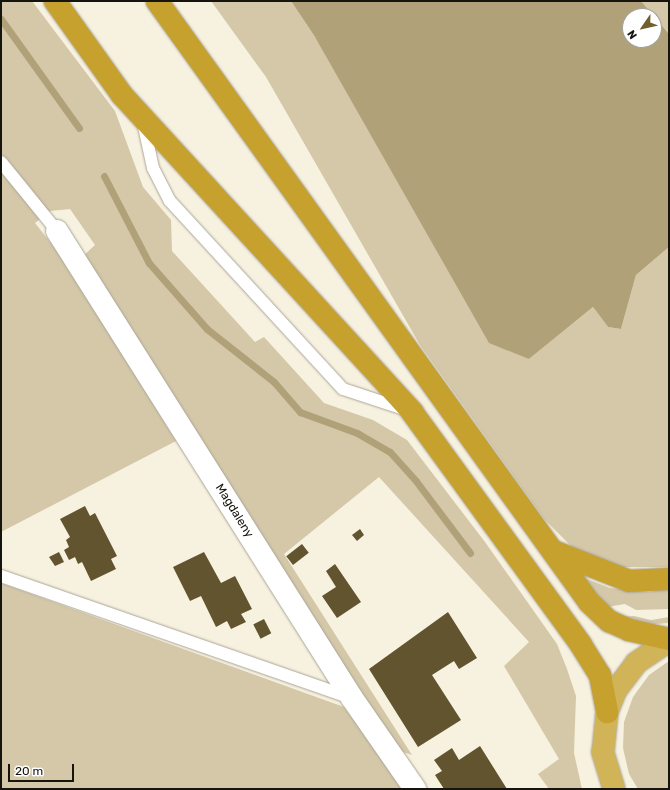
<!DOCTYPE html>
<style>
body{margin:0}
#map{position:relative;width:670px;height:790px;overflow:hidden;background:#f7f1e0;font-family:Rubik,sans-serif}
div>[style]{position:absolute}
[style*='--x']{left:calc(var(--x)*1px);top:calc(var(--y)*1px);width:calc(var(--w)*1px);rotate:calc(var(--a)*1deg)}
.green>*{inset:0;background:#d4c8a9}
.water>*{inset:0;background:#b0a178}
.stream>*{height:7px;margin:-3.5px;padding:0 3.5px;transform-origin:3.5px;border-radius:3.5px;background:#b0a178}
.building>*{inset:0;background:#62542e;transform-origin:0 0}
.roads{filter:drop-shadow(0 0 1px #aba596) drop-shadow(0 0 1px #aba596)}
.service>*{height:12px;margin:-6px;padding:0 6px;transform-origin:6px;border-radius:6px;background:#fff}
.minor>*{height:22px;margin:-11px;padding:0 11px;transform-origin:11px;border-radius:11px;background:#fff}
.trunk>*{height:22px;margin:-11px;padding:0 11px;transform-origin:11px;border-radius:11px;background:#d2b458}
.motorway>*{height:22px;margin:-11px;padding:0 11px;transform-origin:11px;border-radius:11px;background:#c7a12e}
span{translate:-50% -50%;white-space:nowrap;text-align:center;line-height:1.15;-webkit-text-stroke:4px #fff;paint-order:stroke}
.street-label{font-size:12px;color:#16140e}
.frame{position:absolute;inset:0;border:2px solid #16140e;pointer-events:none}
.north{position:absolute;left:622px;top:8px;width:40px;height:40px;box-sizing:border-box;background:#fff;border:1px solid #a2a19f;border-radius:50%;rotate:236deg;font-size:11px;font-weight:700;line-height:16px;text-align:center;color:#16140e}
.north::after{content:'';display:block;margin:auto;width:14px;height:18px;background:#715f2e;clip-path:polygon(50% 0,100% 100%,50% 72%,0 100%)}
.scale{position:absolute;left:8px;top:764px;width:66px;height:18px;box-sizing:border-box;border:2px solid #16140e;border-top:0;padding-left:5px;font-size:12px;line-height:14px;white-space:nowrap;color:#16140e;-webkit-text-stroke:3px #fff;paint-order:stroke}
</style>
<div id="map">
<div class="green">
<div style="clip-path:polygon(1px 1px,32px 1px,115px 111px,143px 187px,171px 220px,172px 251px,255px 342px,264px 337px,324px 403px,373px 420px,407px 440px,485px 542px,557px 644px,567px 669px,576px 696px,574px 753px,582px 789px,549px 789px,538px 774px,559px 759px,504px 666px,529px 642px,379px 477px,284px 554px,412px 755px,400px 751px,259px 539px,83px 256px,95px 245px,70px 209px,50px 211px,35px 223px,61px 256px,176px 441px,1px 532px)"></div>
<div style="clip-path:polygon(211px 1px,291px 1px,529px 359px,593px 307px,608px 327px,621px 329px,636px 275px,669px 247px,669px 567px,615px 567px,577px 552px,545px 520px,420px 345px,266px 77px)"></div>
<div style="clip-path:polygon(641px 1px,669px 1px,669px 34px,654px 16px)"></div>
<div style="clip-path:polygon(579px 576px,610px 588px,649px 592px,669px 588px,669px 609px,636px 610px,625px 604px,607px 607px)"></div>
<div style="clip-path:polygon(1px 583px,344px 707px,404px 789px,1px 789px)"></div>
<div style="clip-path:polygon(634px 616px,651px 620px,669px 617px,669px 623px,639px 625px,621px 617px)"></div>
<div style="clip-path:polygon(669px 661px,669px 789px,638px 789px,629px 774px,623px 748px,624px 722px,633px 697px,649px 675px)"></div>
</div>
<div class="water">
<div style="clip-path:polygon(291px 1px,641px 1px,654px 16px,630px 16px,630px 40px,654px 40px,654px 16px,669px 34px,669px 247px,636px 275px,621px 329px,608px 327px,593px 307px,529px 359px,489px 343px,315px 37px)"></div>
</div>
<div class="stream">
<div style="--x:1;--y:19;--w:134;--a:54.4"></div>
<div style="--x:104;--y:176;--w:98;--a:62.7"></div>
<div style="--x:149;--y:263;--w:88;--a:48.7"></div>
<div style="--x:207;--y:329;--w:85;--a:38.3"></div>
<div style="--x:274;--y:382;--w:40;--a:49"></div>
<div style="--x:300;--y:412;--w:61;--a:20.2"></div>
<div style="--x:357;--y:433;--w:38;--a:30"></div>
<div style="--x:390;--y:452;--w:39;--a:48"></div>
<div style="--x:416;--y:481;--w:90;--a:53.1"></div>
</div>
<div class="building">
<div style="clip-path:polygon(85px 506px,90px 516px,95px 513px,117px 556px,111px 559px,116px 569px,91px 581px,82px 562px,78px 564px,75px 557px,69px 560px,64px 550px,69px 547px,66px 540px,70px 537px,60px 519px)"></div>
<div style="clip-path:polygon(360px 529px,364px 535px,357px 541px,352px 535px)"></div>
<div style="left:302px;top:544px;width:11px;height:20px;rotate:52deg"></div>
<div style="clip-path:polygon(59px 552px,64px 562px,55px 566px,49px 557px)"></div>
<div style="clip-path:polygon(204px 552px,221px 583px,235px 576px,252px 609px,241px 614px,246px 622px,231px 629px,227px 621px,216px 627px,201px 596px,190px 601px,173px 567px)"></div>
<div style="clip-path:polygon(335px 564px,361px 602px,337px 618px,322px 596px,336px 587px,326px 571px)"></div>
<div style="clip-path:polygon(448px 612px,477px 658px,459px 669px,454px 661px,432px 675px,461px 720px,418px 747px,369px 669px)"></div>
<div style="left:264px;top:619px;width:16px;height:12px;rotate:63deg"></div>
<div style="clip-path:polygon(480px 746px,507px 789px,444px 789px,435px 775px,442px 771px,434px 760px,452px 748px,459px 760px)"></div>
</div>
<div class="roads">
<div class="service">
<div style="--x:143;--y:122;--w:47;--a:77.7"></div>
<div style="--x:153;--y:168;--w:37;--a:63"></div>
<div style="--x:170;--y:201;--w:255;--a:47.4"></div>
<div style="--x:343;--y:389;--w:64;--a:18.2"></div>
<div style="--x:1;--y:162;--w:89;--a:50.9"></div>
<div style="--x:1;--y:576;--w:371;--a:19.2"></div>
</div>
<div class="minor">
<div style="--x:57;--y:231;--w:552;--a:57.72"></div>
<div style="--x:352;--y:698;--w:111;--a:55.3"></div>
</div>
<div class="trunk">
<div style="--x:614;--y:789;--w:39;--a:-107"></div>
<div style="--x:603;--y:752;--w:40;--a:-84.3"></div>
<div style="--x:607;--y:712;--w:24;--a:-68"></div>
<div style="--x:616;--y:690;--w:34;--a:-53"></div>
<div style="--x:636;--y:663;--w:40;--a:-34"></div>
</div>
<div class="motorway">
<div style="--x:55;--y:1;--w:115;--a:54.5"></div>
<div style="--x:122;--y:95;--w:430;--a:47.5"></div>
<div style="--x:412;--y:412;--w:288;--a:54"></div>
<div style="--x:581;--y:645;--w:36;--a:58"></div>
<div style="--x:600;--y:675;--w:38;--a:79"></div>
<div style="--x:157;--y:1;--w:740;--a:54.29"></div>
<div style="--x:589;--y:602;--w:28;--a:44"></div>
<div style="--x:609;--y:621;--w:22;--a:24"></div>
<div style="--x:629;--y:630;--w:41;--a:12.7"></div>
<div style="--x:553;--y:551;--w:82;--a:21.5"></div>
<div style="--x:629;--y:581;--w:40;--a:-2.9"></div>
</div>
</div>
<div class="street-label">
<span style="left:234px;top:511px;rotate:58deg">Magdaleny</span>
</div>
<div class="frame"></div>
<div class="north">N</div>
<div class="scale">20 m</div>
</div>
